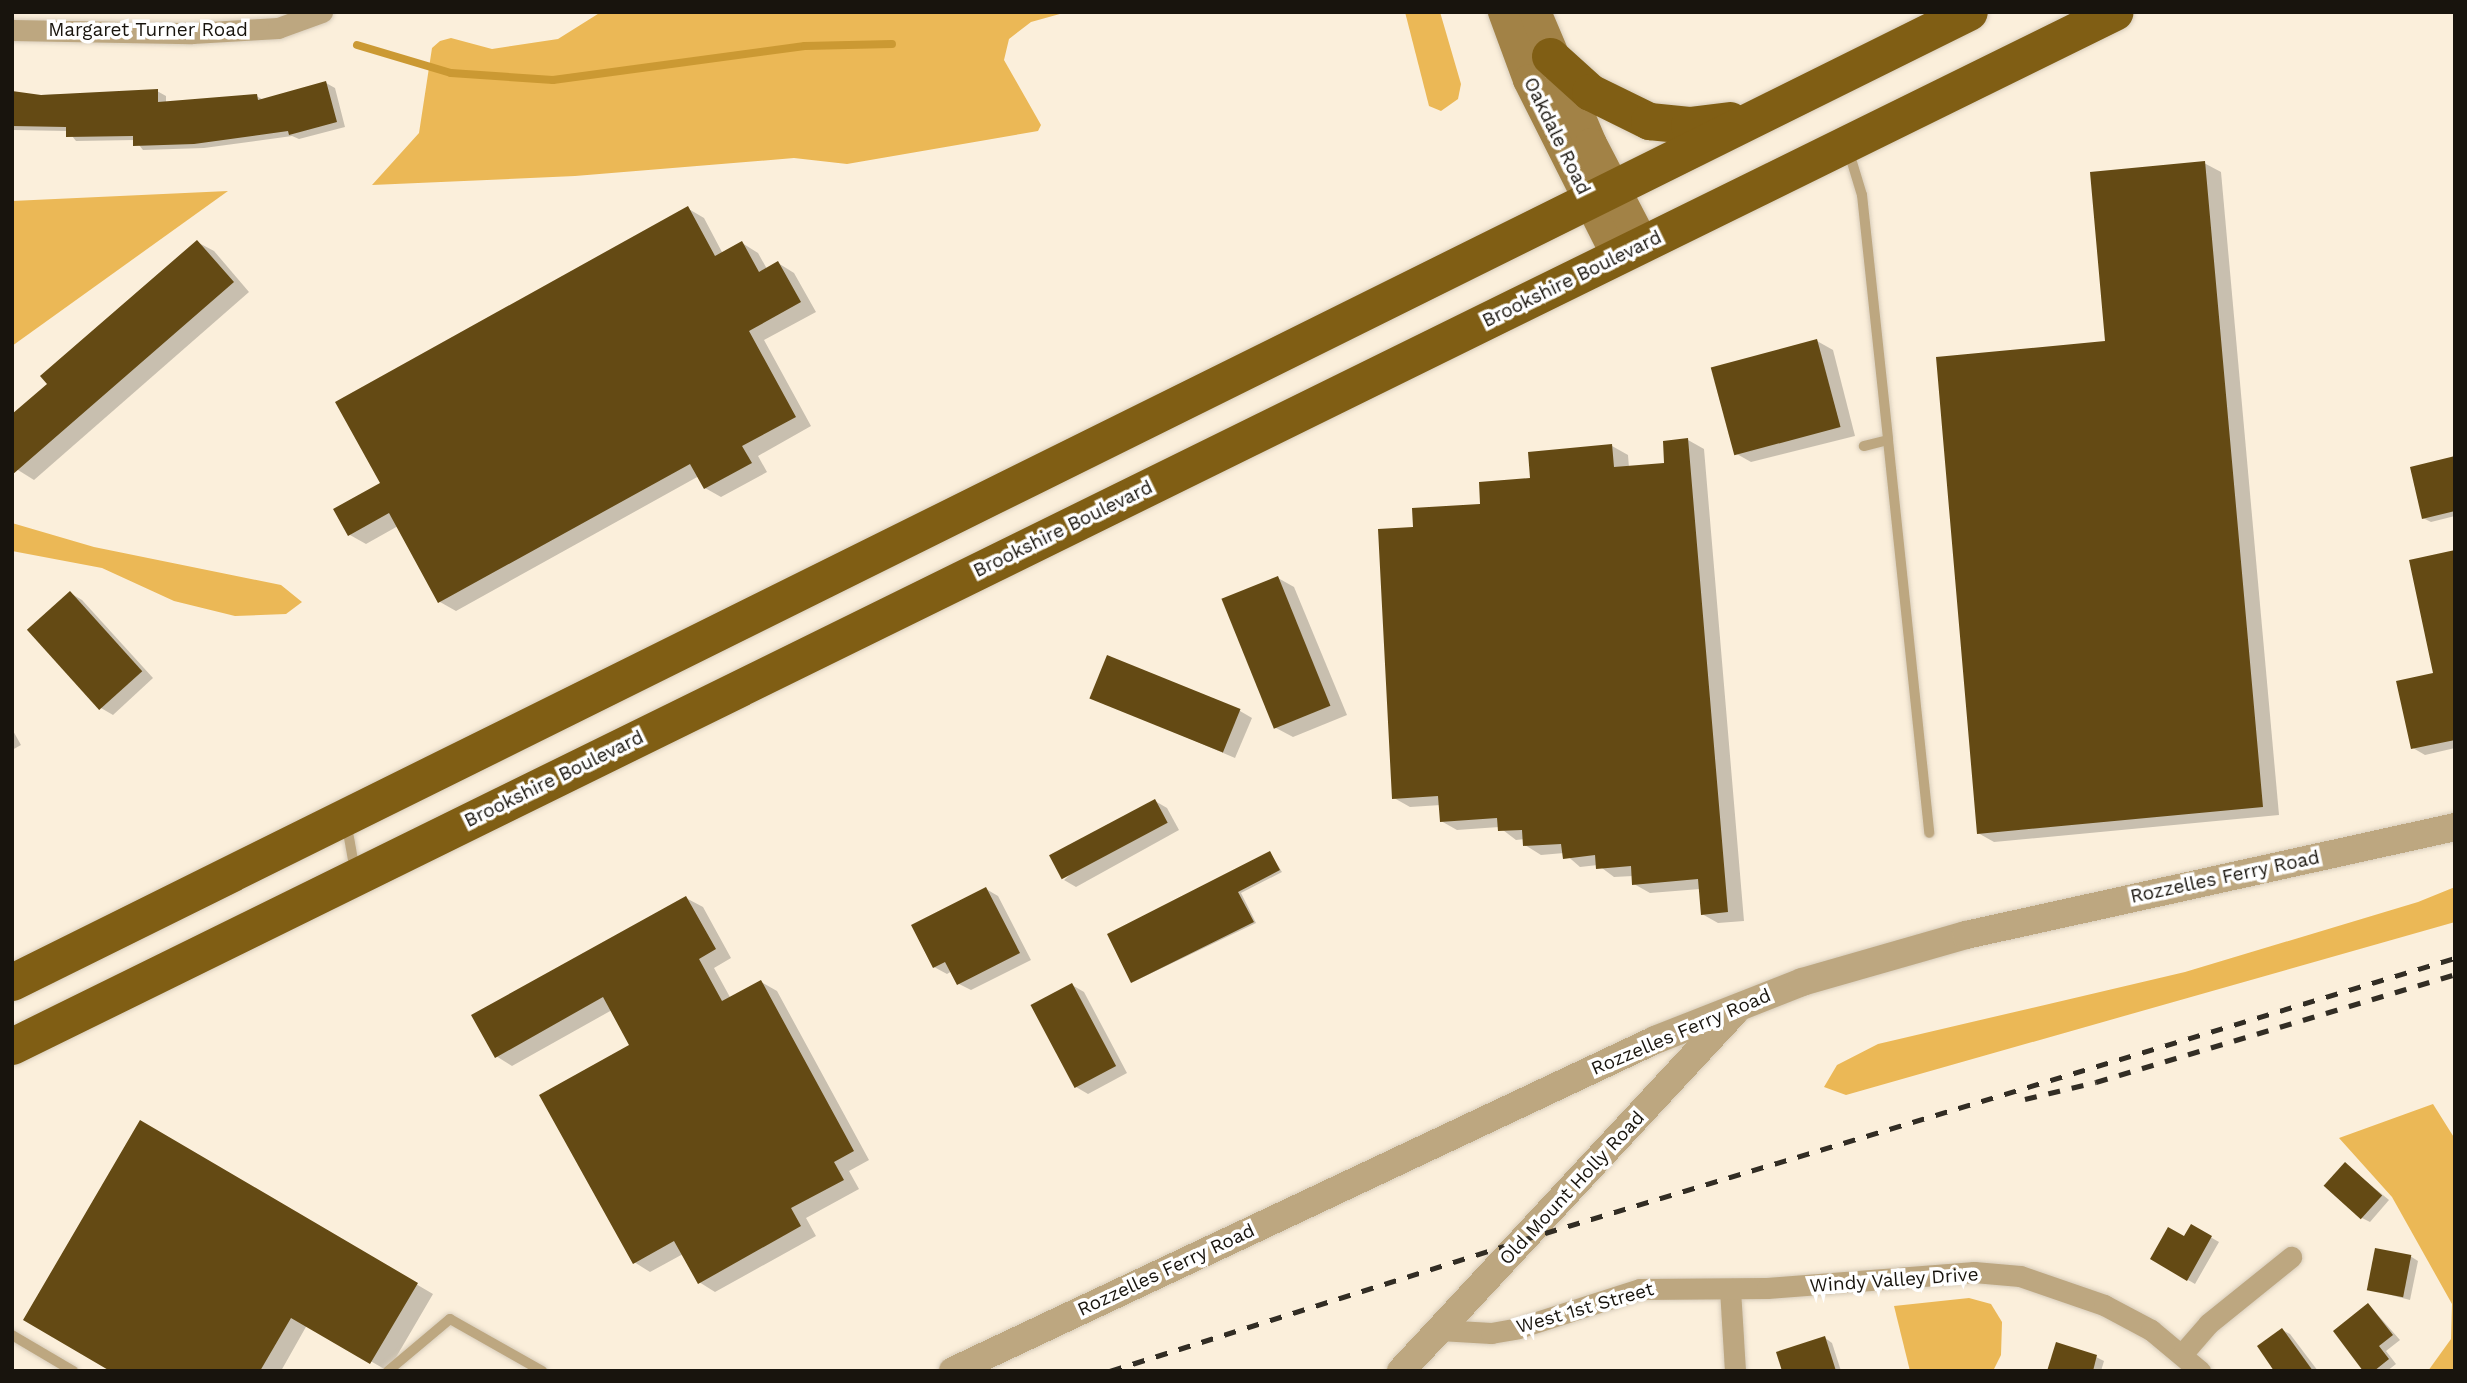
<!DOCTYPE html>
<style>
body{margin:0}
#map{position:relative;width:2467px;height:1383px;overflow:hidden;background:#fbefdb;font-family:"Work Sans",sans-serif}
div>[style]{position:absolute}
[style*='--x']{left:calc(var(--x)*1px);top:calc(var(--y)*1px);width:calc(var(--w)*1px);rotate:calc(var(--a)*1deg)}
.forest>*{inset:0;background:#ebb856}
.shadow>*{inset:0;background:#0003}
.stream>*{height:8px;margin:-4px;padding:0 4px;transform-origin:4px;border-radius:4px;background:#cb9933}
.building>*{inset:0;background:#644a14;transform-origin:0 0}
.roads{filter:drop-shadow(0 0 2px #d7ccba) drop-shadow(0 0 2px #d7ccba)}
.service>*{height:10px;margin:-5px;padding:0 5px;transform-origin:5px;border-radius:5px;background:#bda780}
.minor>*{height:21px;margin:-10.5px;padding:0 10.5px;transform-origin:10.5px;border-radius:10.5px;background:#bda780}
.tertiary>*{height:28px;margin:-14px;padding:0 14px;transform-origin:14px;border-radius:14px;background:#bda780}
.secondary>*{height:32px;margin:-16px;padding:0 16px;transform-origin:16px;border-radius:16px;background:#a28246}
.trunk>*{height:37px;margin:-18.5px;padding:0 18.5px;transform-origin:18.5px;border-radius:18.5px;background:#805e14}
.rail>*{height:5px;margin-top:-2.5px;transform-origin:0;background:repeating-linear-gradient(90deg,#322d24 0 12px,transparent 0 24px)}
span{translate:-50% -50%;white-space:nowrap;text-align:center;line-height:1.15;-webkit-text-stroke:7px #fff;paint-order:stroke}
.street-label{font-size:19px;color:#18140d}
.frame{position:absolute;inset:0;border:14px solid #18140d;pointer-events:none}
</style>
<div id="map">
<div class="forest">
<div style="clip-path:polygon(601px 12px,1067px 12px,1031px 22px,1009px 39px,1004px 60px,1041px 125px,1038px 131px,847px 164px,794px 158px,575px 176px,372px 185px,419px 133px,432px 48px,440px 41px,451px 38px,492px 49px,558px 39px)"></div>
<div style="clip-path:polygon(1405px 12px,1440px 12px,1461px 84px,1458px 99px,1441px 111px,1429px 106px)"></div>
<div style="clip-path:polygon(228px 191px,12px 346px,12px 201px)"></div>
<div style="clip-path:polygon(12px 523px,94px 547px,281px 585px,302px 602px,286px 614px,235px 616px,174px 601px,102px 568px,12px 551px)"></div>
<div style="clip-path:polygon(2455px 887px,2455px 922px,1846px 1095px,1824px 1087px,1837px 1065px,1878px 1044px,2185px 972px,2418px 902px)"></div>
<div style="clip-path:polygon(2433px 1104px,2455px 1139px,2455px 1371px,2428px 1371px,2451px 1339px,2452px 1304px,2392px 1197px,2339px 1138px)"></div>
<div style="clip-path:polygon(1969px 1298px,1991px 1304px,2002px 1322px,2001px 1355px,1993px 1371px,1910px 1371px,1894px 1306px)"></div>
</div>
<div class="shadow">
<div style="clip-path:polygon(326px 83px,335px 88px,345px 127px,299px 139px,292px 136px,204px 148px,143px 150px,135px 140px,76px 141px,68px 131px,12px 130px,12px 96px,157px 91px,166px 96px,166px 103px,256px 96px,264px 100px)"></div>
<div style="clip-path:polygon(2204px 163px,2221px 172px,2279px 815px,1994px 842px,1978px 833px)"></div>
<div style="clip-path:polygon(687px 208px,704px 218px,723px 254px,742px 243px,758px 253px,767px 269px,778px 263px,794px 273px,816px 312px,764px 340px,811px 426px,758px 456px,767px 472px,721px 497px,705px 488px,699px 476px,456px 611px,440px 602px,398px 526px,366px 544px,350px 535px,382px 484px)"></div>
<div style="clip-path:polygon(197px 242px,214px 251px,249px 292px,34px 480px,18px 470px,12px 464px,49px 384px)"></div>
<div style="clip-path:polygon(1817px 341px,1833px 350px,1855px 436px,1751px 462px,1735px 453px)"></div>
<div style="clip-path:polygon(1688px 440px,1704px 449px,1744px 921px,1718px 923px,1702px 914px,1700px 889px,1650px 893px,1634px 884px,1633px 876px,1614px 877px,1598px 865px,1580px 867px,1564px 853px,1541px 855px,1525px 845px,1525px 839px,1516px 840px,1499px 827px,1457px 830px,1441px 821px,1441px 805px,1410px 807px,1394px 798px,1414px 528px,1482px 506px,1612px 446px,1628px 455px,1629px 468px,1666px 464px)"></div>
<div style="clip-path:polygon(2455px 458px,2455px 516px,2431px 522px,2423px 518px)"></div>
<div style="clip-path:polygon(2455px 552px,2455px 748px,2425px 755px,2413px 748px,2435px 675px)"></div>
<div style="clip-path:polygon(1278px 578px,1294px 587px,1347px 715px,1293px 737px,1276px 728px)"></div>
<div style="clip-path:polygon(70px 593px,82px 600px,153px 678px,113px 715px,101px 708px)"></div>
<div style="clip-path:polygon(1092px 697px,1240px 711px,1252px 718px,1235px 758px)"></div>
<div style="clip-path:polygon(12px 729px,21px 745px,12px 750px)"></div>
<div style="clip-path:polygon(1155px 801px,1167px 808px,1179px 830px,1076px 887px,1064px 880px)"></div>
<div style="clip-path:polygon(1270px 853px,1282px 872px,1241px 893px,1256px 923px,1133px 982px)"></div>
<div style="clip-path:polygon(986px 889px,998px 896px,1031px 960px,971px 990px,959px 984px,952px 971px,947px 974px,934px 967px)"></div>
<div style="clip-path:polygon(686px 898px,703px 907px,731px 958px,714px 968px,731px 999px,761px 982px,777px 991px,869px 1160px,849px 1171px,859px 1189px,806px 1218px,816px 1236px,715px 1292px,699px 1282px,683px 1254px,650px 1272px,634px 1262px,632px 1045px,612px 1010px,512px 1066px,496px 1056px)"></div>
<div style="clip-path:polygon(1072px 985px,1084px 992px,1127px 1073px,1088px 1094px,1076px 1087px)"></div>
<div style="clip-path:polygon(140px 1123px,433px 1294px,388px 1371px,307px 1325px,281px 1371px,114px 1371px)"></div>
<div style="clip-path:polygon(2345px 1164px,2389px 1200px,2370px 1222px,2362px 1218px)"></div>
<div style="clip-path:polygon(2191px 1226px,2219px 1242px,2195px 1284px,2152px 1259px,2184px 1238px)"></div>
<div style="clip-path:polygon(2410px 1256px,2418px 1261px,2410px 1300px,2368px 1289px)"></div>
<div style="clip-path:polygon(2369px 1305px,2400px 1340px,2386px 1351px,2396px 1364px,2387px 1371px,2365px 1371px)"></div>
<div style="clip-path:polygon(2282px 1330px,2290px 1334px,2318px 1371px,2276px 1371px)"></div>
<div style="clip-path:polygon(1825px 1338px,1832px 1343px,1841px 1371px,1783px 1371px)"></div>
<div style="clip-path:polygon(2096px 1357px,2104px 1361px,2101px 1371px,2049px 1371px)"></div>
</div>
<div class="stream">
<div style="--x:357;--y:45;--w:98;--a:16.6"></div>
<div style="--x:451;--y:73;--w:102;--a:3.9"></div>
<div style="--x:553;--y:80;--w:254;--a:-7.7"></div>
<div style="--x:805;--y:46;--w:87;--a:-1.3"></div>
</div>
<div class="building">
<div style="clip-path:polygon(326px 81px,337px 122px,289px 135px,288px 131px,194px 144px,133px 146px,133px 136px,66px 137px,66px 127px,12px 126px,12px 91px,41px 95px,158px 89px,158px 102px,257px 94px,258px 100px)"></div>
<div style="clip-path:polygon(2205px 161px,2263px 807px,1977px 834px,1936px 357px,2105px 341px,2090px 172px)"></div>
<div style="clip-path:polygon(688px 206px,715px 256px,742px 241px,759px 272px,778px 261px,801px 302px,749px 331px,796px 417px,742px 446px,752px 463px,704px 489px,690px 464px,438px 603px,389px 513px,348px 536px,333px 509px,380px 483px,335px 402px)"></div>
<div style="clip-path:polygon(197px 240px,234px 282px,12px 475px,12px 414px,47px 384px,40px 376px)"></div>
<div style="left:1817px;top:339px;width:91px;height:110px;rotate:75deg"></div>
<div style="clip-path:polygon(1688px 438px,1728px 912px,1701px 915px,1698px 879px,1632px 885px,1631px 866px,1596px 869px,1595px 855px,1563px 859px,1561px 844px,1523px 846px,1522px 830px,1498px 831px,1497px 818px,1440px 822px,1438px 796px,1392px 799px,1378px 529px,1413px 527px,1412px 508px,1480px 504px,1479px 482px,1530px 478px,1528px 452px,1612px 444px,1614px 467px,1664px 463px,1663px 441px)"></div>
<div style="clip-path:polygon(2455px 456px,2455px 511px,2422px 519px,2410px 467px)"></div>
<div style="clip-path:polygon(2455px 550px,2455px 740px,2411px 749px,2396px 681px,2433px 673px,2409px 560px)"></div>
<div style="left:1278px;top:576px;width:140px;height:61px;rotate:68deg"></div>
<div style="left:70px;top:591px;width:108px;height:58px;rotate:48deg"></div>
<div style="left:1107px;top:655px;width:144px;height:47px;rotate:22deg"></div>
<div style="left:1155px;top:799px;width:27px;height:120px;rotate:62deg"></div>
<div style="clip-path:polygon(1270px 851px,1280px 870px,1238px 892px,1254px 922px,1131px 983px,1107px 934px)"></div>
<div style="clip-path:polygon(986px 887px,1020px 953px,957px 985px,945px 962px,933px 968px,911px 925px)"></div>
<div style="clip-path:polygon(686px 896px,716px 949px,699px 959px,722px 1001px,761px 980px,854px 1151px,834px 1162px,844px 1180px,791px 1208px,801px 1226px,698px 1284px,674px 1241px,633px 1264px,539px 1095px,629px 1045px,603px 997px,495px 1058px,471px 1015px)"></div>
<div style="left:1072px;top:983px;width:94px;height:47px;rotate:62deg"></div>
<div style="clip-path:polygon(140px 1120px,418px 1283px,370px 1364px,291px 1318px,260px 1371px,110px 1371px,23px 1320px)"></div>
<div style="left:2345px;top:1162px;width:50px;height:32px;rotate:42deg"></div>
<div style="clip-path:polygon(2191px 1224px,2212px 1236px,2187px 1281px,2150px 1259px,2168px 1227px,2184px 1236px)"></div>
<div style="left:2375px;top:1248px;width:37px;height:43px;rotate:11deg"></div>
<div style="clip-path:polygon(2368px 1303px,2393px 1335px,2379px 1346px,2389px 1359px,2374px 1371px,2363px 1371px,2333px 1331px)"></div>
<div style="clip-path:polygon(2282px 1328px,2313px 1371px,2274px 1371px,2257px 1346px)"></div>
<div style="clip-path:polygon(1825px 1336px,1836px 1371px,1782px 1371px,1776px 1352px)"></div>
<div style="clip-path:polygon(2056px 1342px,2097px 1355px,2093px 1371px,2047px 1371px)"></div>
</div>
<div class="roads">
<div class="service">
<div style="--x:1848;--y:149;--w:48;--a:73.1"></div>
<div style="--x:1862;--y:195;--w:246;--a:83.9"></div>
<div style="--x:1888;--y:440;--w:25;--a:166"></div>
<div style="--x:1888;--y:440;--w:395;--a:84"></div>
<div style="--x:346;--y:821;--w:51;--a:79.8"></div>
<div style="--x:12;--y:1335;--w:71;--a:30.5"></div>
<div style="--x:388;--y:1371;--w:81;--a:-40"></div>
<div style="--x:450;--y:1319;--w:106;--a:29.5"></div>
</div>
<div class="minor">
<div style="--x:12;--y:30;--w:180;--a:1"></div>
<div style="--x:192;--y:33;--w:86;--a:-3.3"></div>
<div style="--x:278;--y:28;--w:47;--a:-20"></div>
<div style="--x:1730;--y:1289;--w:82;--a:86.5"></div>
<div style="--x:1440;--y:1330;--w:51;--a:3.4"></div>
<div style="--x:1491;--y:1333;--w:27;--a:-10"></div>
<div style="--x:1518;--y:1328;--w:128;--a:-17.7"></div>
<div style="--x:1640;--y:1289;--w:127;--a:-0.5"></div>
<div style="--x:1767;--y:1288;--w:208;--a:-4.4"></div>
<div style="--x:1974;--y:1272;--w:46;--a:5"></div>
<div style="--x:2020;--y:1276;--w:89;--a:19"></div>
<div style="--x:2104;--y:1305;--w:53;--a:28"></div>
<div style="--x:2151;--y:1330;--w:64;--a:39.9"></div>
<div style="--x:2183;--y:1353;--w:38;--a:-49"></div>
<div style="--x:2208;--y:1324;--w:107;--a:-38.9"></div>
</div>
<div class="tertiary">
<div style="--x:953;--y:1371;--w:776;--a:-25.24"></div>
<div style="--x:1655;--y:1040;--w:158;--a:-21.5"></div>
<div style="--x:1802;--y:982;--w:171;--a:-16"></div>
<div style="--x:1966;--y:935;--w:501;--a:-12.45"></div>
<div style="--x:1401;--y:1371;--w:490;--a:-47.1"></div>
</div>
<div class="secondary">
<div style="--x:1504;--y:12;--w:72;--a:69.8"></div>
<div style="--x:1529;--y:80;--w:198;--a:63.3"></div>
<div style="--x:1535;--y:12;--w:143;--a:67"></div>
<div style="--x:1591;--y:144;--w:113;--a:62.5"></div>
</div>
<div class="trunk">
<div style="--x:1550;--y:56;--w:54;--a:42"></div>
<div style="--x:1590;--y:92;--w:66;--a:26.2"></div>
<div style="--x:1649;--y:121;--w:40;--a:5.7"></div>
<div style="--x:1689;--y:125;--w:41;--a:-7"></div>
<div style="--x:12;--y:982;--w:2184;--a:-26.37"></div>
<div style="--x:12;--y:1046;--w:2343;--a:-26.19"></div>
</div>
</div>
<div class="rail">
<div style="--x:2025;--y:1099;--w:73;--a:-13.5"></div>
<div style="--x:2096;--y:1082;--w:375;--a:-16.7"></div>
<div style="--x:1110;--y:1371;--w:432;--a:-17.6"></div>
<div style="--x:1522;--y:1240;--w:975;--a:-16.82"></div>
</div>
<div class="street-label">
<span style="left:148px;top:30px">Margaret Turner Road</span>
<span style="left:1557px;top:136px;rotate:64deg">Oakdale Road</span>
<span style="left:1572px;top:279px;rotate:-26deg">Brookshire Boulevard</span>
<span style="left:1063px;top:529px;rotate:-26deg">Brookshire Boulevard</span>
<span style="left:554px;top:779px;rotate:-26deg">Brookshire Boulevard</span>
<span style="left:2225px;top:877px;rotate:-12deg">Rozzelles Ferry Road</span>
<span style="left:1681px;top:1032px;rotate:-23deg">Rozzelles Ferry Road</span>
<span style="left:1572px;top:1188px;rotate:-47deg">Old Mount Holly Road</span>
<span style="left:1166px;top:1270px;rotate:-25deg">Rozzelles Ferry Road</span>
<span style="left:1894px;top:1280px;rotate:-4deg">Windy Valley Drive</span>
<span style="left:1585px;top:1308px;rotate:-16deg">West 1st Street</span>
</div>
<div class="frame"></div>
</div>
